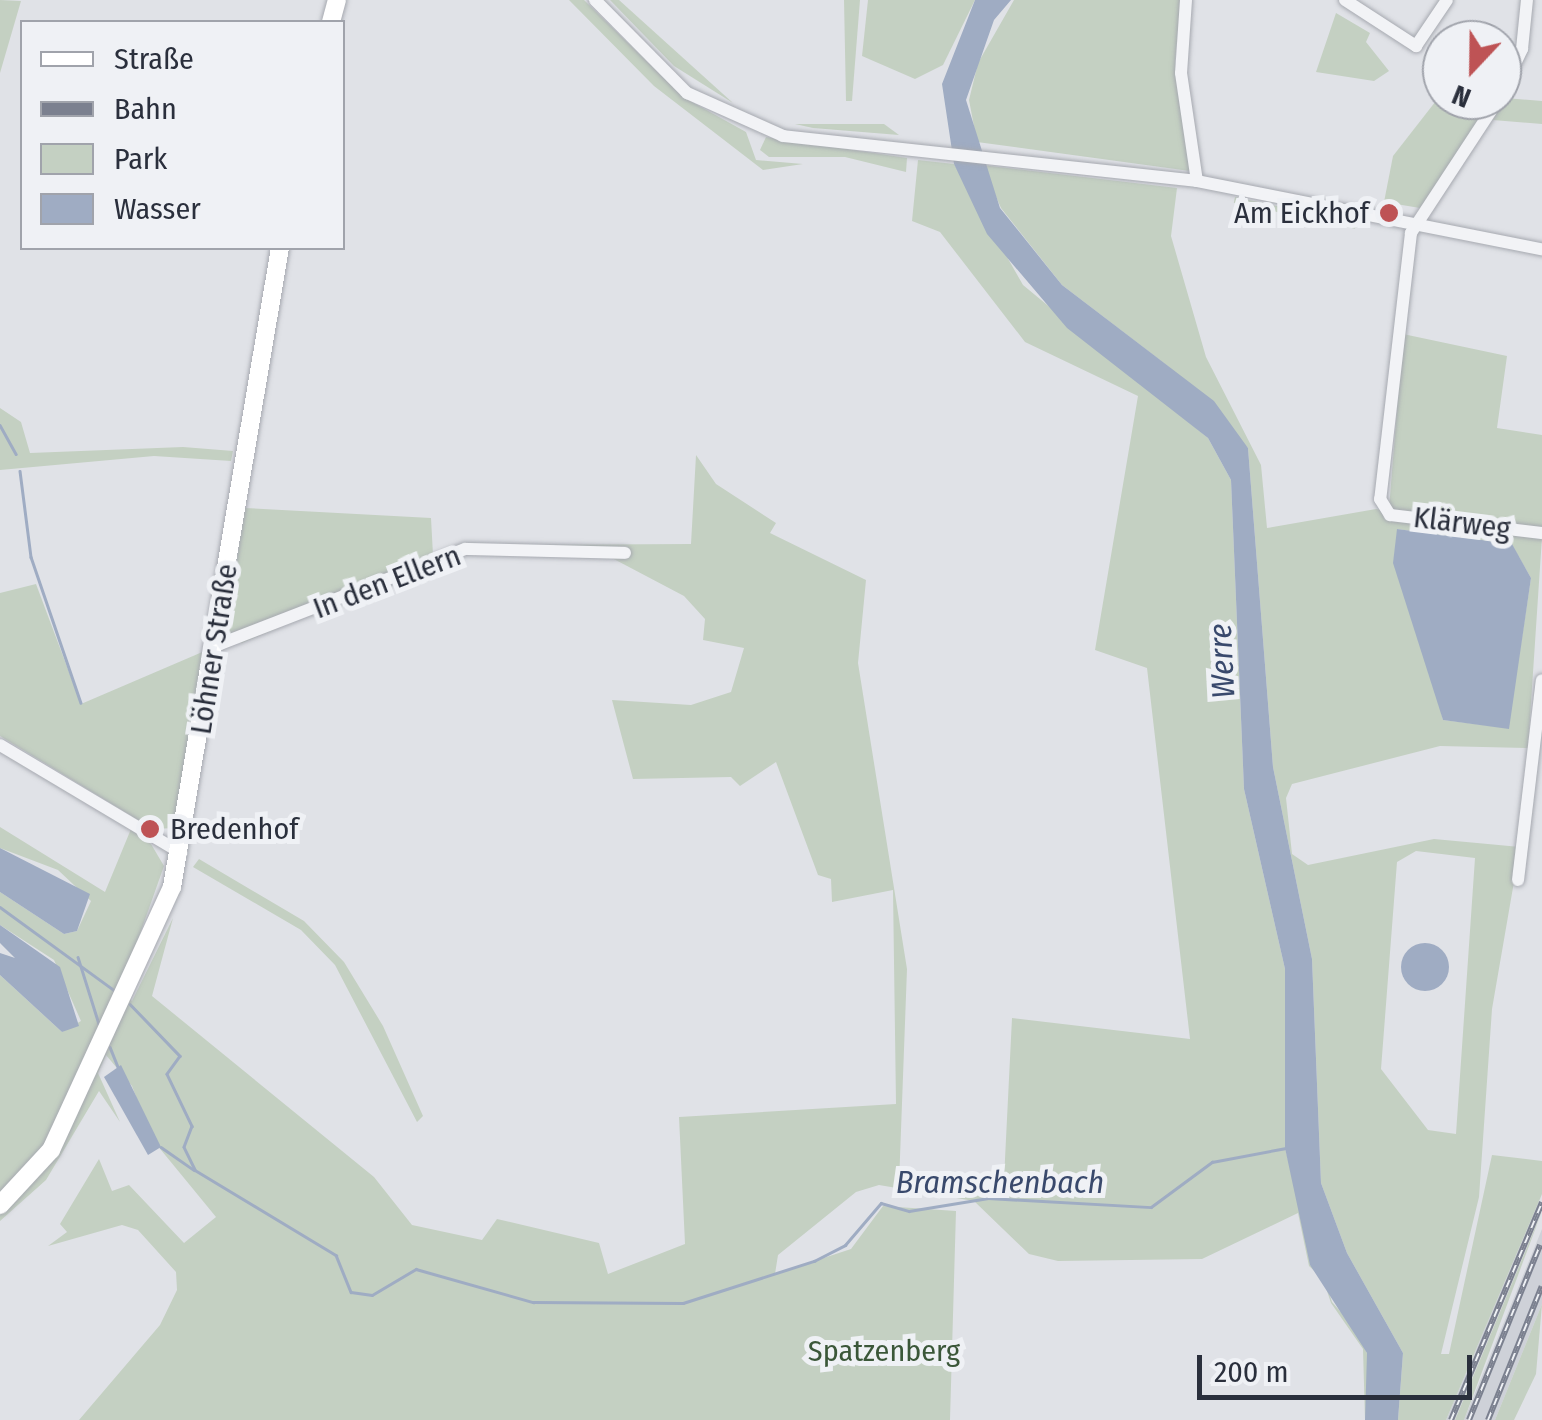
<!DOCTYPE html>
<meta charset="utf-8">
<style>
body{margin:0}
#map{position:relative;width:1542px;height:1420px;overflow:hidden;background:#e0e2e7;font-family:"Fira Sans Condensed",sans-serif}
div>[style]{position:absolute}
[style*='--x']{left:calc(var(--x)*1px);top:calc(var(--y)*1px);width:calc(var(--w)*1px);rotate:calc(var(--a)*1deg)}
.built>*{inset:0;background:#ced1d8}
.green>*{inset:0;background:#c4d0c2;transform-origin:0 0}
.water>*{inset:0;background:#9facc3}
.round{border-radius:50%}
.stream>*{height:2.5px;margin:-1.25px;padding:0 1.25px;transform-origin:1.25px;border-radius:1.25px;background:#9facc3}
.roads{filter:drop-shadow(0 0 2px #a6a9b0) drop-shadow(0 0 2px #a6a9b0)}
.minor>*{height:12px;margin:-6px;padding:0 6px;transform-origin:6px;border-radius:6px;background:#f2f3f6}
.major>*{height:18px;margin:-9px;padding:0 9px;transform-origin:9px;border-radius:9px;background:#fff}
.rail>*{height:6px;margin-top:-3px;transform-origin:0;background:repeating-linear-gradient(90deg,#eff1f5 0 8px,#7b808f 0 16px);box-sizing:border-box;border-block:2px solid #7b808f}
.dots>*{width:28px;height:28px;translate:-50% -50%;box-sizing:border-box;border:5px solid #eff1f5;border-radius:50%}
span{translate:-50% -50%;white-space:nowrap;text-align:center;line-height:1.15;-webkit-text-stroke:10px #eff1f5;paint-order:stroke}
.poi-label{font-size:30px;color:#2a2f3c}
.right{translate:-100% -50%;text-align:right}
.left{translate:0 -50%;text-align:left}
.street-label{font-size:30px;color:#2a2f3c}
.park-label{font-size:30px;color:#3b5739}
.water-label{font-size:32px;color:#39496c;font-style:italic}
.legend{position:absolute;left:20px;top:20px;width:325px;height:230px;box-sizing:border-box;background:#eff1f5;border:2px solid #a0a3ab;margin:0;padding:12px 18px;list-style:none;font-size:30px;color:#2a2f3c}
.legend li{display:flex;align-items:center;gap:20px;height:50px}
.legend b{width:50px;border:2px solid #a0a3ab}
.north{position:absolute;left:1422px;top:20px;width:100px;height:100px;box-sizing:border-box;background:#eff1f5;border:2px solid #a0a3ab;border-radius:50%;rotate:202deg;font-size:28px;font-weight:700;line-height:40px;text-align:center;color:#2a2f3c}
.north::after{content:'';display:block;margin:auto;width:35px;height:45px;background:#be5355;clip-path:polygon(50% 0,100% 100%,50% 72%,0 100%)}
.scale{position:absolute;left:1197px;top:1355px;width:275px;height:45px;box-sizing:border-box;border:5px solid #2a2f3c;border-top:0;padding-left:12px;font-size:30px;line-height:35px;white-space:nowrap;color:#2a2f3c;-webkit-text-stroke:8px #eff1f5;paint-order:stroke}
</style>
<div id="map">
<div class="built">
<div style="clip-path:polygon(1542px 1194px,1455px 1420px,1446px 1420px)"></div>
<div style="clip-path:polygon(1542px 1229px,1542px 1304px,1495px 1420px,1464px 1420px)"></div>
</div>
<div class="green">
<div style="clip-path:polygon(0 0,21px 1px,0 73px)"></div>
<div style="clip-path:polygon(569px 0,584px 0,683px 97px,746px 132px,756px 160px,803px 164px,763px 170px,654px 86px)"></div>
<div style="clip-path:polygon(610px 0,619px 0,733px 103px,674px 66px)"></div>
<div style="clip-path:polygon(844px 0,860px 0,852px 101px,846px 101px)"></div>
<div style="clip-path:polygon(868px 0,975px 0,943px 65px,915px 79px,862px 56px)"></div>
<div style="clip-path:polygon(1014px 0,1181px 0,1175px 61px,1197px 172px,977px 142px,969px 100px,978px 63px)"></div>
<div style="clip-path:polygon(1336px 13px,1370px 33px,1366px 42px,1389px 71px,1374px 81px,1316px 72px)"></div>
<div style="clip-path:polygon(1439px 97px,1484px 112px,1420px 208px,1384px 202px,1393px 156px)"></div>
<div style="clip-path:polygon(1505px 98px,1542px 101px,1542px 124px,1493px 120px)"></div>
<div style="clip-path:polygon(795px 124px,884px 124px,899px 135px,813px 128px)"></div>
<div style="clip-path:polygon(766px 137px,907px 158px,906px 172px,845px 157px,769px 157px,760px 150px)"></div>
<div style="clip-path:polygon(918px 160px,954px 164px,1023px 285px,1208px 438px,1231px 480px,1244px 789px,1285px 969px,1285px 1148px,1310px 1245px,1310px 1265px,1325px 1279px,1332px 1302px,1354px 1327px,1367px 1353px,1371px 1400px,1365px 1420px,1363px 1349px,1331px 1303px,1323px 1279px,1309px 1266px,1298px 1213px,1202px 1259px,1058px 1261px,1029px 1254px,974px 1201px,879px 1185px,856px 1192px,778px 1255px,775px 1274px,851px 1249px,883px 1206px,956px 1211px,950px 1420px,79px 1420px,160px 1325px,177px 1290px,176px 1272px,138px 1230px,122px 1225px,48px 1246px,67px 1232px,60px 1224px,99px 1159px,112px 1191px,129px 1185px,184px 1243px,216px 1217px,152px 1139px,132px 1086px,106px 1055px,98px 1073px,120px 1122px,99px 1091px,46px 1180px,0 1221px,0 975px,62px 1032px,81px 1021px,54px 960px,0 925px,0 892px,64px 934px,77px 931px,91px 901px,58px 870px,0 848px,0 827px,105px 892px,131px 829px,151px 844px,164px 866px,120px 990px,132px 1001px,173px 918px,152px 996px,374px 1177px,412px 1225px,482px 1240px,497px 1219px,599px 1243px,608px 1274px,685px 1244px,679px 1117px,896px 1104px,893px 890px,832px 902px,831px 879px,818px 875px,776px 762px,740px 786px,731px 777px,633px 779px,612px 700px,691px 705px,731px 692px,744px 648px,703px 640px,705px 619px,684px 596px,610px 557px,485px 550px,433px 562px,242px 643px,225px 635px,245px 508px,431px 518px,433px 555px,487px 545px,691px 544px,696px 455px,716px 484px,776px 523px,770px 533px,866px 580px,858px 663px,907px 969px,899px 1184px,960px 1192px,1004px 1179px,1012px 1018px,1190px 1039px,1147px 668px,1095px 650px,1138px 396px,1025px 342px,940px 232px,912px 221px)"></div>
<div style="clip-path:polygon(evenodd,982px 165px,1177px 188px,1171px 236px,1206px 357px,1261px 465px,1267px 528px,1376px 509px,1542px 537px,1528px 748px,1440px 746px,1292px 784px,1286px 798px,1292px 854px,1308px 865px,1434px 839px,1520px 847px,1492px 1009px,1479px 1197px,1441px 1354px,1449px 1354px,1492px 1155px,1542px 1161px,1542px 1194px,1446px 1420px,1398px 1420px,1403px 1353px,1347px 1253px,1321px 1183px,1312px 959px,1273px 767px,1248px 448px,1169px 367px,1062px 285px,1001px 208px,982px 165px,1397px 529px,1512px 545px,1531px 578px,1508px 728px,1443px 720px,1397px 529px,982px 165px,1416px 851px,1475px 858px,1456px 1134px,1428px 1130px,1381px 1069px,1397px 862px,1416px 851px)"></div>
<div style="left:1235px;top:197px;width:124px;height:6px;rotate:12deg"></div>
<div style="clip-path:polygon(1403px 334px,1507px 356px,1497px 428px,1542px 435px,1542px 528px,1389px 509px)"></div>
<div style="clip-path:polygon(0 408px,21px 422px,30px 453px,183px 447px,233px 451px,231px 461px,154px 456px,0 470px)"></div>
<div style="clip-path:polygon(36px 584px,81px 704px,207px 650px,175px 828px,153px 829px,0 736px,0 593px)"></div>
<div style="clip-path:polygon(199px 859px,304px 921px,344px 962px,383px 1026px,423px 1116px,417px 1122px,335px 965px,301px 930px,193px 867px)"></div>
<div style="clip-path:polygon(1542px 1211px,1464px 1420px,1455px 1420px)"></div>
<div style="clip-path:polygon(1542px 1304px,1536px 1374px,1514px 1420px,1495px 1420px)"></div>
</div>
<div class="water">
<div style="clip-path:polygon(975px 0,1011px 0,994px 20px,966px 100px,1000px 208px,1062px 285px,1214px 401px,1248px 448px,1273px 767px,1312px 959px,1321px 1183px,1347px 1253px,1403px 1353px,1398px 1420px,1365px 1420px,1367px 1353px,1310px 1265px,1285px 1148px,1285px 969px,1244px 789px,1231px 480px,1208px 438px,1067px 328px,987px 234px,954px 164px,942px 84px)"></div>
<div style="clip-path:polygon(1397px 529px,1512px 544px,1531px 578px,1509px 729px,1443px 720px,1393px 563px)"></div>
<div style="clip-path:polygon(0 848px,90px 894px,77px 931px,64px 934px,0 892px)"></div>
<div style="clip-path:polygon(0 925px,60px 967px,79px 1026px,62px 1032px,0 975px,0 953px,15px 958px,0 943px)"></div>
<div class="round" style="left:1401px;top:943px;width:48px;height:48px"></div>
<div style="clip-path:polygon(121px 1065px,161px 1147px,148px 1155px,104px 1077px)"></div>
</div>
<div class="stream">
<div style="--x:0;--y:425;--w:33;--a:61"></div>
<div style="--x:20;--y:471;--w:87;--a:82.7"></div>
<div style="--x:31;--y:557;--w:154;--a:71.1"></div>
<div style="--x:0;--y:907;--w:142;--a:36.1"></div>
<div style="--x:78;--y:957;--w:70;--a:72.6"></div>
<div style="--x:130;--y:1004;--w:72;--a:46.1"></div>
<div style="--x:180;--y:1056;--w:22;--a:126"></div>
<div style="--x:167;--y:1074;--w:58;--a:64.3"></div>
<div style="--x:192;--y:1126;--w:22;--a:111"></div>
<div style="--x:184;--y:1147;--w:25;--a:64"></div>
<div style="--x:195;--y:1170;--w:165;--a:31.1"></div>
<div style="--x:336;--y:1255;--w:40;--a:68"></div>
<div style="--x:351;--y:1292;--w:21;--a:8"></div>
<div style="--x:372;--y:1295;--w:51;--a:-30.6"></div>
<div style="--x:416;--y:1269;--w:122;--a:15.8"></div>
<div style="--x:533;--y:1302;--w:150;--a:0.4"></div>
<div style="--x:683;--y:1303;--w:138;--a:-17.8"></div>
<div style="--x:814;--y:1261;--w:35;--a:-27"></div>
<div style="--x:845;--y:1245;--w:55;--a:-49.4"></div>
<div style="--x:881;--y:1203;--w:29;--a:16"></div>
<div style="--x:909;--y:1211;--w:80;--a:-9.3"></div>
<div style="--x:988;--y:1198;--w:163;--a:3.2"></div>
<div style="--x:1151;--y:1207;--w:76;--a:-36.4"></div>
<div style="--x:1212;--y:1162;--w:75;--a:-10.7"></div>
<div style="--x:110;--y:1047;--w:22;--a:68"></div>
<div style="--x:161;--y:1147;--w:40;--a:34.9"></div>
</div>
<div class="roads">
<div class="minor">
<div style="--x:595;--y:0;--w:131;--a:45.3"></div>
<div style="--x:687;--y:93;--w:105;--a:24.1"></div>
<div style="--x:783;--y:136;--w:416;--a:6.2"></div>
<div style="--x:1197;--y:181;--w:352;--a:11.2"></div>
<div style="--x:1186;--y:0;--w:73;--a:93.9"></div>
<div style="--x:1181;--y:73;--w:109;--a:81.6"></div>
<div style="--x:1345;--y:0;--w:85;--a:32.9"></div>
<div style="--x:1416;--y:46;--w:55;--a:-56"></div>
<div style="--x:1502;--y:91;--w:47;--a:-64.5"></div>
<div style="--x:1522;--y:49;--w:49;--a:-84.2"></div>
<div style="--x:1498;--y:100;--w:159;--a:123.2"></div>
<div style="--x:1411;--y:233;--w:268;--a:96.6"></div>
<div style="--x:1380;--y:499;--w:19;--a:58"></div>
<div style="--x:1390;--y:515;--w:153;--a:6.8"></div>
<div style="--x:215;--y:646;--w:268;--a:-21.2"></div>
<div style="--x:465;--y:549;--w:160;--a:1.4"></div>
<div style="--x:0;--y:745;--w:211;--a:30.8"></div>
<div style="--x:1518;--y:880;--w:201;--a:-83.2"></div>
</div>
<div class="major">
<div style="--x:331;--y:22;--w:23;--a:-75"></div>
<div style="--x:0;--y:1205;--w:75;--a:-47.2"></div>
<div style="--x:51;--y:1150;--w:289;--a:-65.3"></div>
<div style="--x:172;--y:887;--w:648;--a:-80.41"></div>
</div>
</div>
<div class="rail">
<div style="--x:1451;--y:1420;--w:236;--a:-67.3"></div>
<div style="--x:1469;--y:1420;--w:189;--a:-67.9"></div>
<div style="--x:1488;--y:1420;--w:144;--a:-68.1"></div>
</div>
<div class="dots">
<div style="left:1389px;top:213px;background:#be5355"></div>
<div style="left:150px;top:829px;background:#be5355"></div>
</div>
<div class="poi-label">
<span class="right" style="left:1369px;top:213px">Am Eickhof</span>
<span class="left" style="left:170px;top:829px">Bredenhof</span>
</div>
<div class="street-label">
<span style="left:1462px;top:523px;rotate:7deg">Klärweg</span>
<span style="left:387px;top:582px;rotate:-21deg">In den Ellern</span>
<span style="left:214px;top:649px;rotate:-81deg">Löhner Straße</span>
</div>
<div class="park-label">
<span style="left:884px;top:1351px">Spatzenberg</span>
</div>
<div class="water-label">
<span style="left:1222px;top:661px;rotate:-93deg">Werre</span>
<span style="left:1000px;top:1182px">Bramschenbach</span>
</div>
<ul class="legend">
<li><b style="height:12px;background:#fff"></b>Straße</li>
<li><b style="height:12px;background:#7b808f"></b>Bahn</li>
<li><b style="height:28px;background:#c4d0c2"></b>Park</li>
<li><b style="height:28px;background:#9facc3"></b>Wasser</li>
</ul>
<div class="north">N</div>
<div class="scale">200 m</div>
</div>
